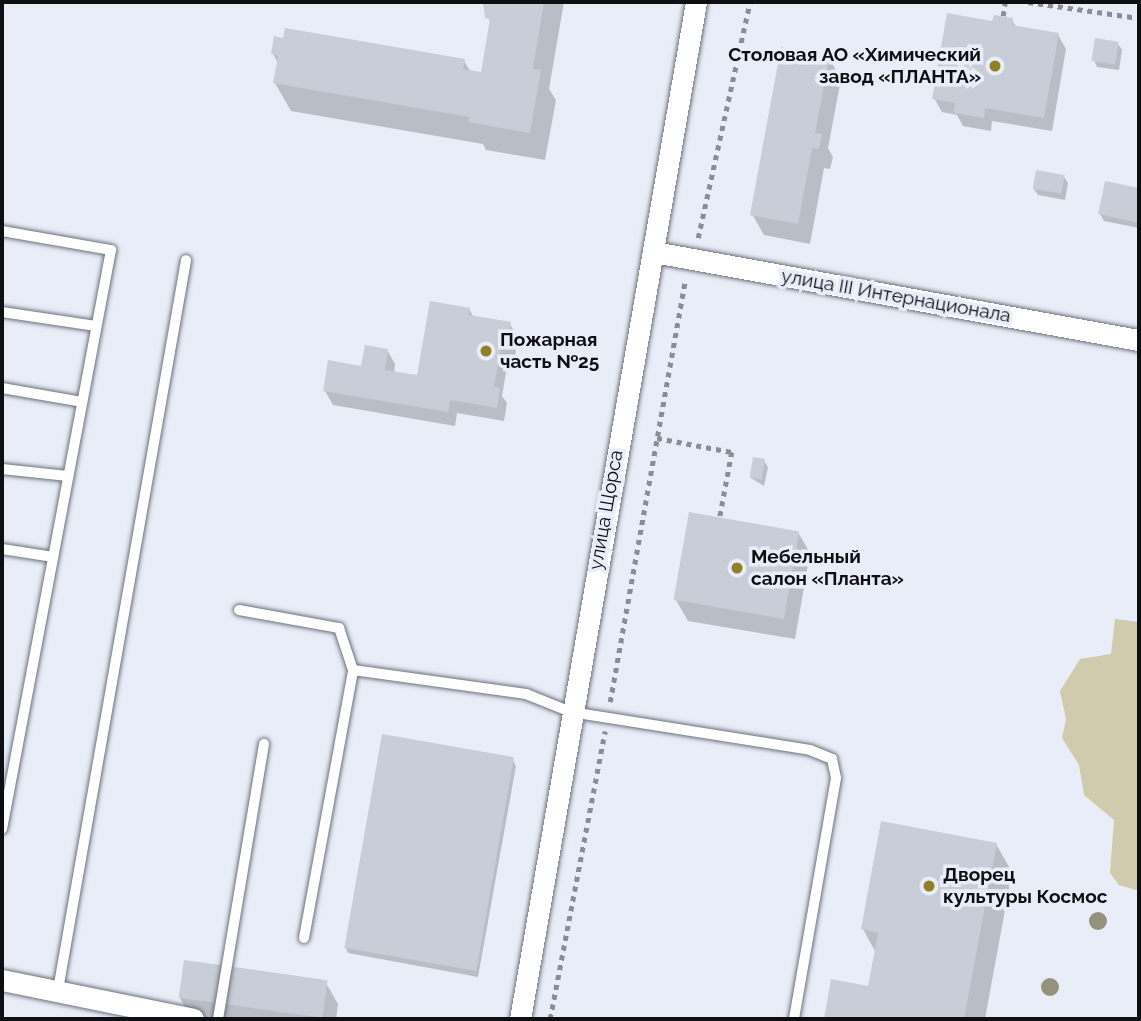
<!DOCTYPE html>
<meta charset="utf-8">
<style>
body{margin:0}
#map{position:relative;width:1141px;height:1021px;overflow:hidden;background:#e8edf8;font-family:Raleway,sans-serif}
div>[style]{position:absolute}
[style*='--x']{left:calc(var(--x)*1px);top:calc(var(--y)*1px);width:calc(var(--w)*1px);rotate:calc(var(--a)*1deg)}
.green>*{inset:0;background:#d1cbae}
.shadow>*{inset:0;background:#0003}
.building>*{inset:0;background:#c8cdd8;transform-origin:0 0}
.path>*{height:4.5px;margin-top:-2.25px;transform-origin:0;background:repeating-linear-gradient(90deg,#8a8d95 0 5px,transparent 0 10px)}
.roads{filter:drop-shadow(0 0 2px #6c717a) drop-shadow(0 0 2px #6c717a)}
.service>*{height:10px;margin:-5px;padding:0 5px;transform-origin:5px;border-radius:5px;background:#fff}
.minor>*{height:21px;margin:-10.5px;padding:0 10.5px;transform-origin:10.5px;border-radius:10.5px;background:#fff}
.trees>*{width:18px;height:18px;margin:-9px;border-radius:50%;background:#95927b}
.dots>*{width:19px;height:19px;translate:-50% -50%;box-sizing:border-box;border:4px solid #e8edf8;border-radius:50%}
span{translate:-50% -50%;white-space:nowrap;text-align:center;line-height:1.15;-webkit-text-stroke:7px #e8edf8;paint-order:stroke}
.poi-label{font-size:19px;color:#0e0f13;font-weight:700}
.right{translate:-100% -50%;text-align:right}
.left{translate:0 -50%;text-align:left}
.street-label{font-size:19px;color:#0e0f13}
.frame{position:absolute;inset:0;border:4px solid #0e0f13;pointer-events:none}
</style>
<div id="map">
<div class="green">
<div style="clip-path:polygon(1115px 619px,1139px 622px,1139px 891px,1119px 885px,1110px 873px,1114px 820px,1084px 795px,1079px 765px,1062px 738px,1066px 719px,1060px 691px,1080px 659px,1111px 654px)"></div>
</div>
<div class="shadow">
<div style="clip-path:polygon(484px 2px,564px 2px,549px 89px,556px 100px,545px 160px,486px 150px,483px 144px,291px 111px,275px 83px,278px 63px,273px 54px,464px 61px,471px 72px,483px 74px,491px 25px)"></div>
<div style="clip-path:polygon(1012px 20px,1016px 27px,1058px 35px,1066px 49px,1052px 131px,992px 121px,991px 131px,963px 126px,957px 115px,942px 112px,934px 98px,994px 23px)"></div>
<div style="clip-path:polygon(1118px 44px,1122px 50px,1119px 70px,1097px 67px,1094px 60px)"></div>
<div style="clip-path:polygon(829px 58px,841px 79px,828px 148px,833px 157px,830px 169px,824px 168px,810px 244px,764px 235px,752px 214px)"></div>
<div style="clip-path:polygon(1064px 177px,1068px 183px,1065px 200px,1038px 195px,1034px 189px)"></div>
<div style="clip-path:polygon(1106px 184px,1139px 190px,1139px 228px,1104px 221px,1100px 214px)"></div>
<div style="clip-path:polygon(469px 309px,474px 318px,510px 324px,518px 338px,515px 356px,509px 355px,502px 396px,507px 403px,504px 421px,457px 413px,455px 426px,333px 405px,325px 391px,387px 350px,395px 364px,394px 373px,418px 377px)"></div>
<div style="clip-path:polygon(764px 461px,768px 467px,764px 486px,751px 478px)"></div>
<div style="clip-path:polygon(798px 532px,810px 553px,795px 639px,688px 621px,676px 600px)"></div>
<div style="clip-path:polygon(513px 760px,516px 766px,478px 977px,348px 953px,345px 946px)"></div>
<div style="clip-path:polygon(996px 844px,1012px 872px,985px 1019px,825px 1019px,832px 981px,870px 988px,876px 953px,863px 929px)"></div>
<div style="clip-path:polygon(326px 983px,338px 1004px,336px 1019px,192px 1019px,180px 998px)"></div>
</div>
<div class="building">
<div style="clip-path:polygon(483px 2px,544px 2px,533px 69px,541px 70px,530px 133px,468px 122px,469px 117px,273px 83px,278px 56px,271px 54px,274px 36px,283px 38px,285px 28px,465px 59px,463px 69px,481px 72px,490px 19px,485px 18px)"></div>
<div style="clip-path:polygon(947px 13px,992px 21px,994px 15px,1013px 18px,1012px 25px,1059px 33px,1044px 118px,985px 108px,984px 118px,954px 113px,955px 103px,932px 99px)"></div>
<div style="left:1095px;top:38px;width:24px;height:23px;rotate:9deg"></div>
<div style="clip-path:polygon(781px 47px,830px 56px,815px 133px,822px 134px,819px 149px,812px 148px,798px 224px,750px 215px)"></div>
<div style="left:1036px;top:170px;width:29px;height:19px;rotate:10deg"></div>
<div style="clip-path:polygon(1105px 181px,1139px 188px,1139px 223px,1098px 214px)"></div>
<div style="clip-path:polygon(430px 301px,470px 308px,469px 315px,511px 322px,507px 343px,502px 342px,494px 387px,500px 388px,497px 408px,450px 400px,448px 412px,323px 391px,328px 360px,361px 366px,365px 345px,388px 349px,385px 370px,417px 375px)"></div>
<div style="left:753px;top:457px;width:12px;height:21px;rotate:9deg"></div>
<div style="left:689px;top:512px;width:112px;height:89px;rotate:10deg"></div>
<div style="left:382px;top:734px;width:134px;height:217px;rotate:10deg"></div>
<div style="clip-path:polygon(881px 821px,997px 843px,964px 1019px,824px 1019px,831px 979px,868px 986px,878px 933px,861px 929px)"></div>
<div style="left:184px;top:960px;width:145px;height:38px;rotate:8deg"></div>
</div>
<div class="path">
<div style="--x:1028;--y:2;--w:112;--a:8.2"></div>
<div style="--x:1003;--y:16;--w:14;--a:-82"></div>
<div style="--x:698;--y:238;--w:242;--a:-77.6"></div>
<div style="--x:657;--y:438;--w:76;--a:10.6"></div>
<div style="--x:732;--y:452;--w:66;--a:100.5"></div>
<div style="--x:610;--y:702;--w:429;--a:-79.9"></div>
<div style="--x:550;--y:1019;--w:293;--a:-79.2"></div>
</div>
<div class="roads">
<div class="service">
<div style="--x:2;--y:231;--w:111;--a:9.9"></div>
<div style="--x:111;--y:250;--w:589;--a:100.66"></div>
<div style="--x:2;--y:312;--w:95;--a:8.5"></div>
<div style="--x:2;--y:388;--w:81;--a:9.9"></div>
<div style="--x:2;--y:469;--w:66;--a:6.1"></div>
<div style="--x:2;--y:549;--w:52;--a:8.9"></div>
<div style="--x:239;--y:610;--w:102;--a:10.2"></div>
<div style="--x:339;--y:628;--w:44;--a:71.6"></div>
<div style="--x:304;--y:938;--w:272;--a:-79.6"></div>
<div style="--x:353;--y:670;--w:175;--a:7.9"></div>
<div style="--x:526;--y:694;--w:48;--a:21.8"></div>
<div style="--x:571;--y:712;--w:242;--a:9"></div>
<div style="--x:810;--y:750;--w:24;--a:22"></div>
<div style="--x:832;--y:759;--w:19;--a:78"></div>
<div style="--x:836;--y:778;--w:245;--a:99.9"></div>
<div style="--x:58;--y:990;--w:741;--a:-80.05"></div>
<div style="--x:218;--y:1019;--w:279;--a:-80.5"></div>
</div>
<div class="minor">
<div style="--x:654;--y:252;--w:493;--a:10.3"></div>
<div style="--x:2;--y:980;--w:195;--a:11.5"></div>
<div style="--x:520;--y:1019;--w:1032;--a:-80.18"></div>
</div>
</div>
<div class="trees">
<div style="left:1098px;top:921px"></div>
<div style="left:1050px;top:987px"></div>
</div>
<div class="dots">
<div style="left:995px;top:66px;background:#908026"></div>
<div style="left:486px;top:351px;background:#908026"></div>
<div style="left:737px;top:568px;background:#908026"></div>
<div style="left:929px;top:886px;background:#908026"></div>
</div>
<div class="poi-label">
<span class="right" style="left:981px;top:66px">Столовая АО «Химический<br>завод «ПЛАНТА»</span>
<span class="left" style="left:500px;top:351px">Пожарная<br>часть №25</span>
<span class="left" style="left:751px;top:568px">Мебельный<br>салон «Планта»</span>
<span class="left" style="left:943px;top:886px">Дворец<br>культуры Космос</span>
</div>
<div class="street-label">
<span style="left:896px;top:296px;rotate:10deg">улица III Интернационала</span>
<span style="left:606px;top:510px;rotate:-80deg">улица Щорса</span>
</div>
<div class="frame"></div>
</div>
